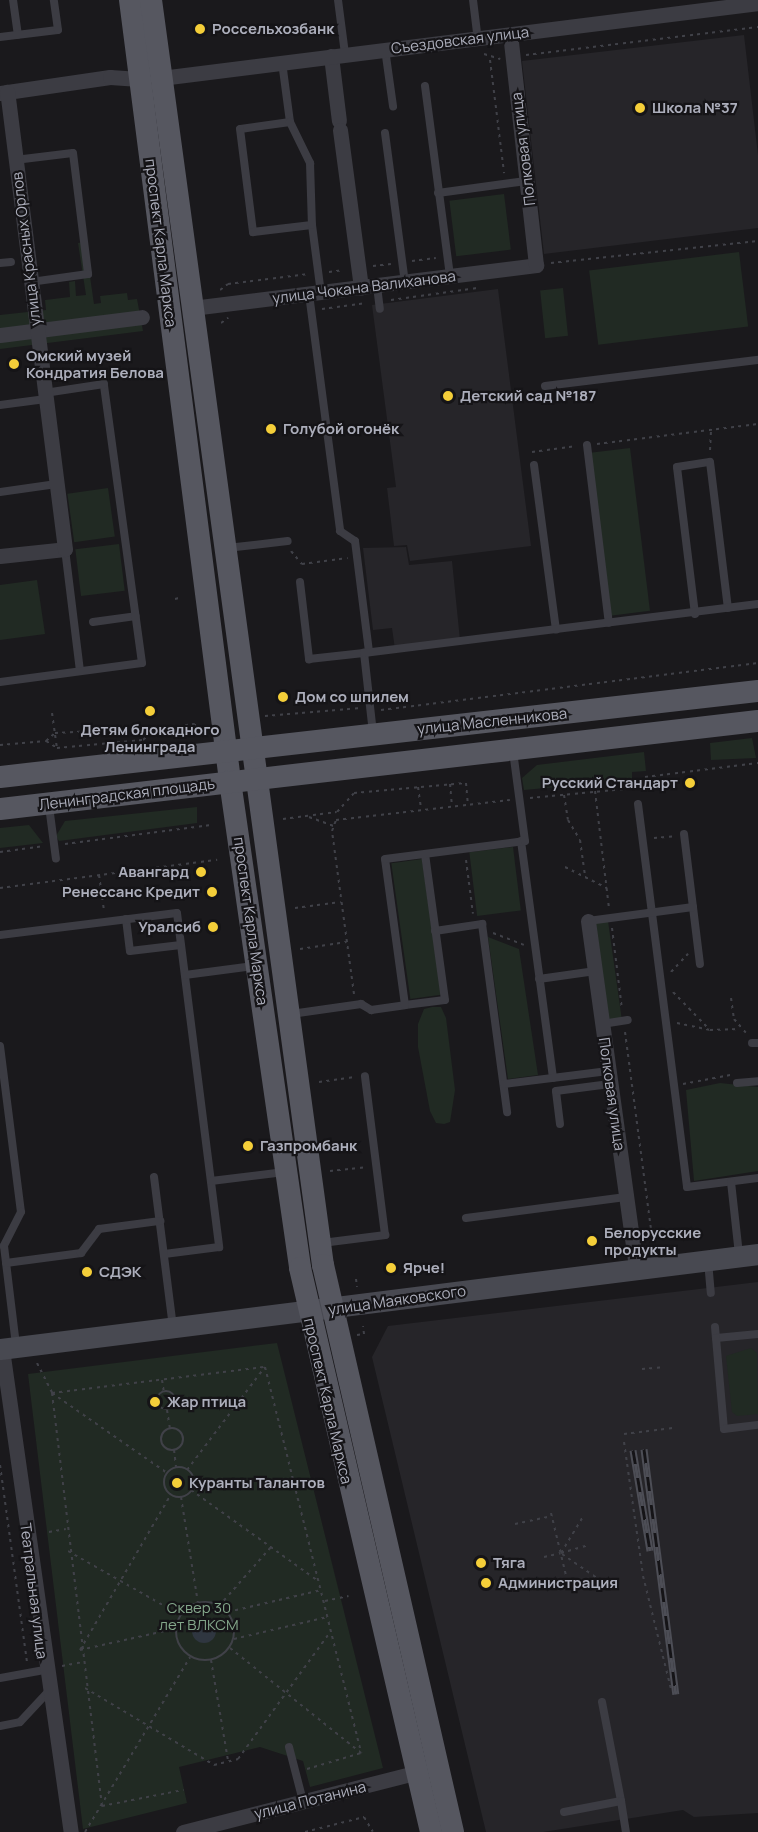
<!DOCTYPE html>
<meta charset="utf-8">
<style>
body{margin:0}
#map{position:relative;width:758px;height:1832px;overflow:hidden;background:#1a191c;font-family:Manrope,sans-serif}
div>[style]{position:absolute}
[style*='--x']{left:calc(var(--x)*1px);top:calc(var(--y)*1px);width:calc(var(--w)*1px);rotate:calc(var(--a)*1deg)}
.built>*{inset:0;background:#262529}
.green>*{inset:0;background:#212a23;transform-origin:0 0}
.water>*{inset:0;background:#2f3640}
.round{border-radius:50%}
.path>*{height:2px;margin-top:-1px;transform-origin:0;background:repeating-linear-gradient(90deg,#404148 0 3px,transparent 0 7.5px)}
.path>.ring{margin:-1px;padding:0;box-sizing:content-box;background:none;border:2px solid #404148;border-radius:50%}
.lane>*{height:8px;margin:-4px;padding:0 4px;transform-origin:4px;border-radius:4px;background:#3c3c43}
.street>*{height:15px;margin:-7.5px;padding:0 7.5px;transform-origin:7.5px;border-radius:7.5px;background:#3c3c43}
.secondary>*{height:21px;margin:-10.5px;padding:0 10.5px;transform-origin:10.5px;border-radius:10.5px;background:#484951}
.primary>*{height:22px;margin:-11px;padding:0 11px;transform-origin:11px;border-radius:11px;background:#565760}
.rail>*{height:7px;margin-top:-3.5px;transform-origin:0;background:repeating-linear-gradient(90deg,#151417 0 14px,#4d4e56 0 28px);box-sizing:border-box;border-block:2px solid #4d4e56}
.dots>*{width:16px;height:16px;translate:-50% -50%;box-sizing:border-box;border:3px solid #151417;border-radius:50%}
span{translate:-50% -50%;white-space:nowrap;text-align:center;line-height:1.15;-webkit-text-stroke:4.5px #151417;paint-order:stroke}
.poi-label{font-size:15px;color:#acaebb;font-weight:700}
.left{translate:0 -50%;text-align:left}
.right{translate:-100% -50%;text-align:right}
.street-label{font-size:15px;color:#acaebb}
.park-label{font-size:15px;color:#83a68a}
</style>
<div id="map">
<div class="built">
<div style="clip-path:polygon(744px 35px,758px 155px,758px 228px,544px 254px,522px 61px)"></div>
<div style="clip-path:polygon(498px 289px,531px 546px,410px 561px,407px 545px,394px 546px,387px 488px,396px 487px,372px 305px)"></div>
<div style="clip-path:polygon(406px 547px,409px 565px,452px 561px,460px 640px,395px 649px,392px 628px,373px 630px,363px 548px)"></div>
<div style="clip-path:polygon(758px 1282px,758px 1813px,694px 1817px,683px 1810px,543px 1832px,486px 1832px,372px 1357px,388px 1326px)"></div>
</div>
<div class="green">
<div style="left:504px;top:194px;width:56px;height:55px;rotate:83deg"></div>
<div style="clip-path:polygon(85px 242px,94px 304px,101px 303px,100px 296px,127px 293px,128px 300px,137px 299px,143px 331px,0 349px,0 315px,46px 310px,45px 300px,70px 297px,69px 282px,75px 281px,76px 296px,86px 295px,78px 243px)"></div>
<div style="left:739px;top:252px;width:75px;height:151px;rotate:83deg"></div>
<div style="left:563px;top:288px;width:48px;height:23px;rotate:84deg"></div>
<div style="left:630px;top:448px;width:164px;height:40px;rotate:83deg"></div>
<div style="left:108px;top:488px;width:49px;height:41px;rotate:82deg"></div>
<div style="left:119px;top:544px;width:47px;height:44px;rotate:83deg"></div>
<div style="clip-path:polygon(37px 580px,45px 634px,0 640px,0 585px)"></div>
<div style="clip-path:polygon(752px 738px,756px 758px,711px 760px,710px 743px)"></div>
<div style="clip-path:polygon(644px 752px,646px 771px,632px 772px,632px 780px,524px 790px,522px 778px,537px 765px)"></div>
<div style="clip-path:polygon(197px 807px,197px 823px,59px 841px,56px 836px,65px 821px)"></div>
<div style="clip-path:polygon(29px 825px,43px 843px,0 848px,0 828px)"></div>
<div style="left:513px;top:847px;width:64px;height:44px;rotate:83deg"></div>
<div style="left:422px;top:859px;width:137px;height:31px;rotate:82deg"></div>
<div style="left:608px;top:921px;width:99px;height:17px;rotate:82deg"></div>
<div style="clip-path:polygon(488px 937px,519px 949px,538px 1075px,508px 1079px)"></div>
<div style="clip-path:polygon(432px 1007px,441px 1007px,446px 1018px,455px 1090px,450px 1122px,444px 1124px,436px 1123px,430px 1111px,418px 1047px,418px 1024px,424px 1009px)"></div>
<div style="clip-path:polygon(720px 1083px,758px 1087px,758px 1171px,694px 1181px,686px 1090px)"></div>
<div style="clip-path:polygon(277px 1343px,383px 1768px,310px 1787px,303px 1761px,260px 1747px,179px 1767px,187px 1803px,83px 1829px,28px 1374px)"></div>
<div style="clip-path:polygon(751px 1348px,757px 1353px,758px 1414px,737px 1416px,732px 1412px,726px 1356px)"></div>
</div>
<div class="water">
<div class="round" style="left:192px;top:1619px;width:24px;height:24px"></div>
</div>
<div class="path">
<div style="--x:484;--y:54;--w:17;--a:17"></div>
<div style="--x:526;--y:55;--w:234;--a:-6.9"></div>
<div style="--x:490;--y:60;--w:114;--a:82.9"></div>
<div style="--x:412;--y:261;--w:24;--a:-7"></div>
<div style="--x:551;--y:263;--w:208;--a:-6.1"></div>
<div style="--x:373;--y:266;--w:18;--a:-6"></div>
<div style="--x:329;--y:272;--w:15;--a:-8"></div>
<div style="--x:220;--y:290;--w:10;--a:-37"></div>
<div style="--x:228;--y:284;--w:81;--a:-7.1"></div>
<div style="--x:391;--y:300;--w:87;--a:-7.9"></div>
<div style="--x:322;--y:309;--w:45;--a:-7.6"></div>
<div style="--x:221;--y:323;--w:9;--a:-36"></div>
<div style="--x:597;--y:444;--w:162;--a:-7.1"></div>
<div style="--x:710;--y:450;--w:20;--a:-87"></div>
<div style="--x:532;--y:452;--w:45;--a:-7.6"></div>
<div style="--x:291;--y:551;--w:17;--a:50"></div>
<div style="--x:302;--y:564;--w:46;--a:-7.4"></div>
<div style="--x:175;--y:599;--w:4;--a:-14"></div>
<div style="--x:381;--y:710;--w:380;--a:-7.1"></div>
<div style="--x:52;--y:713;--w:35;--a:82"></div>
<div style="--x:265;--y:716;--w:96;--a:-4.8"></div>
<div style="--x:46;--y:741;--w:12;--a:-42"></div>
<div style="--x:55;--y:733;--w:98;--a:-2.9"></div>
<div style="--x:0;--y:745;--w:46;--a:-5"></div>
<div style="--x:46;--y:741;--w:13;--a:32"></div>
<div style="--x:57;--y:748;--w:86;--a:-5.3"></div>
<div style="--x:143;--y:740;--w:16;--a:-43"></div>
<div style="--x:155;--y:729;--w:40;--a:-7.1"></div>
<div style="--x:195;--y:724;--w:12;--a:95"></div>
<div style="--x:450;--y:784;--w:21;--a:85"></div>
<div style="--x:418;--y:787;--w:21;--a:82"></div>
<div style="--x:595;--y:791;--w:118;--a:83.2"></div>
<div style="--x:564;--y:795;--w:25;--a:81"></div>
<div style="--x:568;--y:820;--w:23;--a:59"></div>
<div style="--x:580;--y:840;--w:37;--a:82"></div>
<div style="--x:530;--y:798;--w:106;--a:-5.4"></div>
<div style="--x:636;--y:788;--w:14;--a:-51"></div>
<div style="--x:645;--y:777;--w:114;--a:-7.1"></div>
<div style="--x:309;--y:817;--w:27;--a:20"></div>
<div style="--x:283;--y:819;--w:54;--a:-7.4"></div>
<div style="--x:337;--y:812;--w:25;--a:-48"></div>
<div style="--x:354;--y:793;--w:112;--a:-5.1"></div>
<div style="--x:466;--y:783;--w:21;--a:85"></div>
<div style="--x:654;--y:838;--w:21;--a:-5"></div>
<div style="--x:65;--y:844;--w:147;--a:-7.4"></div>
<div style="--x:0;--y:852;--w:45;--a:-7.6"></div>
<div style="--x:466;--y:860;--w:54;--a:82.6"></div>
<div style="--x:565;--y:867;--w:47;--a:26.6"></div>
<div style="--x:99;--y:875;--w:36;--a:82"></div>
<div style="--x:0;--y:888;--w:219;--a:-7.4"></div>
<div style="--x:295;--y:908;--w:46;--a:-7.4"></div>
<div style="--x:612;--y:928;--w:82;--a:83"></div>
<div style="--x:493;--y:933;--w:33;--a:21"></div>
<div style="--x:300;--y:949;--w:47;--a:-8.7"></div>
<div style="--x:671;--y:972;--w:25;--a:-47"></div>
<div style="--x:673;--y:992;--w:53;--a:45.8"></div>
<div style="--x:710;--y:1030;--w:30;--a:-2"></div>
<div style="--x:354;--y:994;--w:164;--a:-97.7"></div>
<div style="--x:332;--y:831;--w:12;--a:-70"></div>
<div style="--x:336;--y:820;--w:175;--a:-6.6"></div>
<div style="--x:731;--y:998;--w:21;--a:82"></div>
<div style="--x:734;--y:1019;--w:18;--a:49"></div>
<div style="--x:677;--y:1023;--w:34;--a:12"></div>
<div style="--x:625;--y:1032;--w:207;--a:82.5"></div>
<div style="--x:319;--y:1082;--w:36;--a:-8"></div>
<div style="--x:683;--y:1084;--w:48;--a:-10.8"></div>
<div style="--x:330;--y:1171;--w:36;--a:-6"></div>
<div style="--x:356;--y:1279;--w:8;--a:83"></div>
<div style="--x:357;--y:1335;--w:7;--a:-8"></div>
<div style="--x:364;--y:1334;--w:8;--a:-97"></div>
<div style="--x:37;--y:1363;--w:34;--a:63"></div>
<div style="--x:52;--y:1393;--w:416;--a:83.1"></div>
<div style="--x:102;--y:1806;--w:83;--a:-11.2"></div>
<div style="--x:265;--y:1367;--w:398;--a:76"></div>
<div style="--x:642;--y:1369;--w:21;--a:-5"></div>
<div style="--x:162;--y:1380;--w:12;--a:81"></div>
<div class="ring" style="left:157px;top:1391px;width:16px;height:16px"></div>
<div style="--x:52;--y:1393;--w:215;--a:-7"></div>
<div style="--x:52;--y:1393;--w:140;--a:34.8"></div>
<div style="--x:167;--y:1410;--w:18;--a:81"></div>
<div class="ring" style="left:161px;top:1428px;width:20px;height:20px"></div>
<div style="--x:624;--y:1434;--w:49;--a:-7"></div>
<div style="--x:624;--y:1442;--w:135;--a:81.9"></div>
<div style="--x:643;--y:1576;--w:116;--a:76.1"></div>
<div style="--x:174;--y:1450;--w:17;--a:83"></div>
<div style="--x:0;--y:1465;--w:198;--a:82.2"></div>
<div class="ring" style="left:164px;top:1467px;width:28px;height:28px"></div>
<div style="--x:187;--y:1470;--w:129;--a:-52.9"></div>
<div style="--x:191;--y:1490;--w:156;--a:35.6"></div>
<div style="--x:181;--y:1497;--w:107;--a:80.9"></div>
<div style="--x:551;--y:1513;--w:77;--a:76.5"></div>
<div style="--x:515;--y:1524;--w:38;--a:-12"></div>
<div style="--x:49;--y:1532;--w:17;--a:-10"></div>
<div style="--x:68;--y:1551;--w:129;--a:29.7"></div>
<div style="--x:561;--y:1553;--w:29;--a:-16"></div>
<div style="--x:562;--y:1554;--w:42;--a:34.4"></div>
<div style="--x:544;--y:1557;--w:17;--a:-13"></div>
<div style="--x:561;--y:1553;--w:44;--a:-58.8"></div>
<div style="--x:325;--y:1601;--w:24;--a:-12"></div>
<div class="ring" style="left:176px;top:1602px;width:56px;height:56px"></div>
<div style="--x:219;--y:1606;--w:79;--a:-48.6"></div>
<div style="--x:228;--y:1612;--w:96;--a:-13.3"></div>
<div style="--x:234;--y:1639;--w:96;--a:-13.3"></div>
<div style="--x:230;--y:1648;--w:168;--a:38.7"></div>
<div style="--x:80;--y:1650;--w:181;--a:-59.7"></div>
<div style="--x:80;--y:1650;--w:96;--a:-12.6"></div>
<div style="--x:211;--y:1660;--w:101;--a:80.4"></div>
<div style="--x:62;--y:1666;--w:20;--a:-11"></div>
<div style="--x:85;--y:1688;--w:150;--a:30.8"></div>
<div style="--x:214;--y:1765;--w:25;--a:-14"></div>
<div style="--x:238;--y:1759;--w:158;--a:-54"></div>
<div style="--x:307;--y:1769;--w:56;--a:-16.5"></div>
<div style="--x:85;--y:1832;--w:204;--a:-59"></div>
<div style="--x:305;--y:1832;--w:61;--a:-14.3"></div>
<div style="--x:364;--y:1817;--w:17;--a:59"></div>
</div>
<div class="lane">
<div style="--x:13;--y:0;--w:35;--a:82"></div>
<div style="--x:338;--y:0;--w:54;--a:82.6"></div>
<div style="--x:473;--y:0;--w:38;--a:83"></div>
<div style="--x:0;--y:37;--w:58;--a:-6.9"></div>
<div style="--x:58;--y:30;--w:30;--a:-98"></div>
<div style="--x:385;--y:49;--w:58;--a:82"></div>
<div style="--x:282;--y:62;--w:61;--a:82.4"></div>
<div style="--x:290;--y:122;--w:50;--a:172"></div>
<div style="--x:240;--y:129;--w:104;--a:82.8"></div>
<div style="--x:253;--y:232;--w:59;--a:-6.8"></div>
<div style="--x:312;--y:225;--w:69;--a:82.5"></div>
<div style="--x:425;--y:86;--w:192;--a:82.5"></div>
<div style="--x:290;--y:122;--w:46;--a:64"></div>
<div style="--x:310;--y:163;--w:62;--a:88.2"></div>
<div style="--x:385;--y:133;--w:150;--a:82.4"></div>
<div style="--x:15;--y:160;--w:58;--a:-6.9"></div>
<div style="--x:73;--y:153;--w:122;--a:82.9"></div>
<div style="--x:88;--y:274;--w:59;--a:172.1"></div>
<div style="--x:438;--y:193;--w:89;--a:-7.8"></div>
<div style="--x:0;--y:263;--w:11;--a:-5"></div>
<div style="--x:377;--y:286;--w:23;--a:83"></div>
<div style="--x:309;--y:294;--w:239;--a:82.5"></div>
<div style="--x:340;--y:531;--w:18;--a:34"></div>
<div style="--x:355;--y:541;--w:112;--a:82.8"></div>
<div style="--x:545;--y:386;--w:215;--a:-7"></div>
<div style="--x:0;--y:405;--w:46;--a:-7.4"></div>
<div style="--x:587;--y:445;--w:179;--a:83"></div>
<div style="--x:534;--y:465;--w:166;--a:82.4"></div>
<div style="--x:0;--y:492;--w:57;--a:-8.1"></div>
<div style="--x:227;--y:548;--w:61;--a:-6.5"></div>
<div style="--x:65;--y:549;--w:123;--a:83"></div>
<div style="--x:300;--y:582;--w:78;--a:83.3"></div>
<div style="--x:309;--y:659;--w:55;--a:-6.2"></div>
<div style="--x:695;--y:614;--w:148;--a:-97"></div>
<div style="--x:677;--y:467;--w:33;--a:-9"></div>
<div style="--x:710;--y:462;--w:147;--a:83"></div>
<div style="--x:93;--y:622;--w:43;--a:-7.9"></div>
<div style="--x:0;--y:682;--w:143;--a:-7.6"></div>
<div style="--x:142;--y:663;--w:282;--a:-97.8"></div>
<div style="--x:104;--y:384;--w:60;--a:171.3"></div>
<div style="--x:373;--y:733;--w:81;--a:-96.4"></div>
<div style="--x:364;--y:653;--w:397;--a:-7.1"></div>
<div style="--x:638;--y:804;--w:386;--a:82.7"></div>
<div style="--x:687;--y:1187;--w:72;--a:-7.2"></div>
<div style="--x:49;--y:806;--w:53;--a:82.5"></div>
<div style="--x:684;--y:834;--w:131;--a:83"></div>
<div style="--x:521;--y:841;--w:239;--a:82.3"></div>
<div style="--x:126;--y:919;--w:32;--a:83"></div>
<div style="--x:130;--y:951;--w:51;--a:-6.7"></div>
<div style="--x:588;--y:921;--w:106;--a:-7.6"></div>
<div style="--x:435;--y:931;--w:48;--a:-8.5"></div>
<div style="--x:482;--y:924;--w:190;--a:82.4"></div>
<div style="--x:0;--y:935;--w:178;--a:-7.1"></div>
<div style="--x:177;--y:913;--w:337;--a:82.8"></div>
<div style="--x:219;--y:1247;--w:55;--a:172.7"></div>
<div style="--x:185;--y:975;--w:69;--a:-7.5"></div>
<div style="--x:539;--y:979;--w:57;--a:-8.1"></div>
<div style="--x:405;--y:1005;--w:40;--a:-7.1"></div>
<div style="--x:445;--y:1000;--w:147;--a:-97.8"></div>
<div style="--x:291;--y:1014;--w:71;--a:-8.1"></div>
<div style="--x:361;--y:1004;--w:12;--a:31"></div>
<div style="--x:371;--y:1010;--w:34;--a:-8"></div>
<div style="--x:405;--y:1005;--w:147;--a:-97.8"></div>
<div style="--x:385;--y:859;--w:141;--a:-7.3"></div>
<div style="--x:525;--y:841;--w:91;--a:-97.6"></div>
<div style="--x:602;--y:1024;--w:26;--a:-9"></div>
<div style="--x:752;--y:1043;--w:6;--a:0"></div>
<div style="--x:0;--y:1046;--w:167;--a:82.8"></div>
<div style="--x:21;--y:1212;--w:38;--a:117"></div>
<div style="--x:4;--y:1246;--w:100;--a:83.1"></div>
<div style="--x:737;--y:1083;--w:21;--a:-5"></div>
<div style="--x:504;--y:1084;--w:105;--a:-7.1"></div>
<div style="--x:560;--y:1124;--w:33;--a:-97"></div>
<div style="--x:556;--y:1091;--w:54;--a:-7.4"></div>
<div style="--x:154;--y:1177;--w:151;--a:82.8"></div>
<div style="--x:211;--y:1181;--w:74;--a:-7"></div>
<div style="--x:731;--y:1182;--w:73;--a:83.7"></div>
<div style="--x:466;--y:1218;--w:161;--a:-7.5"></div>
<div style="--x:322;--y:1243;--w:64;--a:-7.2"></div>
<div style="--x:385;--y:1235;--w:160;--a:-97.2"></div>
<div style="--x:708;--y:1261;--w:32;--a:85"></div>
<div style="--x:6;--y:1263;--w:76;--a:-7.6"></div>
<div style="--x:81;--y:1253;--w:30;--a:-53"></div>
<div style="--x:99;--y:1229;--w:62;--a:-7.5"></div>
<div style="--x:715;--y:1327;--w:11;--a:85"></div>
<div style="--x:758;--y:1334;--w:42;--a:174.6"></div>
<div style="--x:716;--y:1338;--w:91;--a:85"></div>
<div style="--x:724;--y:1429;--w:34;--a:-7"></div>
<div style="--x:0;--y:1678;--w:45;--a:-10.3"></div>
<div style="--x:602;--y:1702;--w:101;--a:79.1"></div>
<div style="--x:0;--y:1726;--w:20;--a:-11"></div>
<div style="--x:20;--y:1722;--w:41;--a:-47"></div>
<div style="--x:289;--y:1747;--w:56;--a:75.5"></div>
<div style="--x:564;--y:1812;--w:58;--a:-10.9"></div>
<div style="--x:621;--y:1801;--w:31;--a:81"></div>
</div>
<div class="street">
<div style="--x:331;--y:56;--w:65;--a:83"></div>
<div style="--x:161;--y:78;--w:602;--a:-7.16"></div>
<div style="--x:0;--y:93;--w:111;--a:-8.3"></div>
<div style="--x:110;--y:77;--w:29;--a:4"></div>
<div style="--x:340;--y:130;--w:159;--a:82.4"></div>
<div style="--x:192;--y:308;--w:347;--a:-7.1"></div>
<div style="--x:536;--y:265;--w:232;--a:-96.4"></div>
<div style="--x:0;--y:335;--w:143;--a:-7.2"></div>
<div style="--x:0;--y:556;--w:65;--a:-6.1"></div>
<div style="--x:65;--y:549;--w:461;--a:-97.2"></div>
<div style="--x:588;--y:921;--w:350;--a:82.1"></div>
<div style="--x:2;--y:1349;--w:488;--a:81.9"></div>
<div style="--x:183;--y:1832;--w:251;--a:-14.3"></div>
</div>
<div class="secondary">
<div style="--x:0;--y:1349;--w:764;--a:-7.14"></div>
</div>
<div class="primary">
<div style="--x:130;--y:0;--w:787;--a:82.7"></div>
<div style="--x:230;--y:781;--w:492;--a:81.8"></div>
<div style="--x:300;--y:1268;--w:579;--a:76.92"></div>
<div style="--x:151;--y:0;--w:1277;--a:82.26"></div>
<div style="--x:323;--y:1265;--w:582;--a:77.09"></div>
<div style="--x:0;--y:777;--w:763;--a:-6.47"></div>
<div style="--x:0;--y:809;--w:763;--a:-6.62"></div>
</div>
<div class="rail">
<div style="--x:644;--y:1449;--w:247;--a:82.6"></div>
<div style="--x:633;--y:1450;--w:102;--a:80.4"></div>
</div>
<div class="dots">
<div style="left:200px;top:29px;background:#f4ce39"></div>
<div style="left:640px;top:108px;background:#f4ce39"></div>
<div style="left:14px;top:364px;background:#f4ce39"></div>
<div style="left:448px;top:396px;background:#f4ce39"></div>
<div style="left:271px;top:429px;background:#f4ce39"></div>
<div style="left:283px;top:697px;background:#f4ce39"></div>
<div style="left:150px;top:711px;background:#f4ce39"></div>
<div style="left:690px;top:783px;background:#f4ce39"></div>
<div style="left:201px;top:872px;background:#f4ce39"></div>
<div style="left:212px;top:892px;background:#f4ce39"></div>
<div style="left:213px;top:927px;background:#f4ce39"></div>
<div style="left:248px;top:1146px;background:#f4ce39"></div>
<div style="left:592px;top:1241px;background:#f4ce39"></div>
<div style="left:391px;top:1268px;background:#f4ce39"></div>
<div style="left:87px;top:1272px;background:#f4ce39"></div>
<div style="left:155px;top:1402px;background:#f4ce39"></div>
<div style="left:177px;top:1483px;background:#f4ce39"></div>
<div style="left:481px;top:1563px;background:#f4ce39"></div>
<div style="left:486px;top:1583px;background:#f4ce39"></div>
</div>
<div class="poi-label">
<span class="left" style="left:212px;top:29px">Россельхозбанк</span>
<span class="left" style="left:652px;top:108px">Школа №37</span>
<span class="left" style="left:26px;top:364px">Омский музей<br>Кондратия Белова</span>
<span class="left" style="left:460px;top:396px">Детский сад №187</span>
<span class="left" style="left:283px;top:429px">Голубой огонёк</span>
<span class="left" style="left:295px;top:697px">Дом со шпилем</span>
<span style="left:150px;top:738px">Детям блокадного<br>Ленинграда</span>
<span class="right" style="left:678px;top:783px">Русский Стандарт</span>
<span class="right" style="left:189px;top:872px">Авангард</span>
<span class="right" style="left:200px;top:892px">Ренессанс Кредит</span>
<span class="right" style="left:201px;top:927px">Уралсиб</span>
<span class="left" style="left:260px;top:1146px">Газпромбанк</span>
<span class="left" style="left:604px;top:1241px">Белорусские<br>продукты</span>
<span class="left" style="left:403px;top:1268px">Ярче!</span>
<span class="left" style="left:99px;top:1272px">СДЭК</span>
<span class="left" style="left:167px;top:1402px">Жар птица</span>
<span class="left" style="left:189px;top:1483px">Куранты Талантов</span>
<span class="left" style="left:493px;top:1563px">Тяга</span>
<span class="left" style="left:498px;top:1583px">Администрация</span>
</div>
<div class="street-label">
<span style="left:460px;top:40px;rotate:-7deg">Съездовская улица</span>
<span style="left:523px;top:149px;rotate:-97deg">Полковая улица</span>
<span style="left:161px;top:243px;rotate:83deg">проспект Карла Маркса</span>
<span style="left:26px;top:249px;rotate:-97deg">улица Красных Орлов</span>
<span style="left:364px;top:287px;rotate:-7deg">улица Чокана Валиханова</span>
<span style="left:492px;top:721px;rotate:-6deg">улица Масленникова</span>
<span style="left:127px;top:794px;rotate:-7deg">Ленинградская площадь</span>
<span style="left:251px;top:921px;rotate:82deg">проспект Карла Маркса</span>
<span style="left:612px;top:1094px;rotate:82deg">Полковая улица</span>
<span style="left:397px;top:1300px;rotate:-8deg">улица Маяковского</span>
<span style="left:328px;top:1401px;rotate:77deg">проспект Карла Маркса</span>
<span style="left:34px;top:1591px;rotate:83deg">Театральная улица</span>
<span style="left:310px;top:1800px;rotate:-14deg">улица Потанина</span>
</div>
<div class="park-label">
<span style="left:199px;top:1616px">Сквер 30<br>лет ВЛКСМ</span>
</div>
</div>
